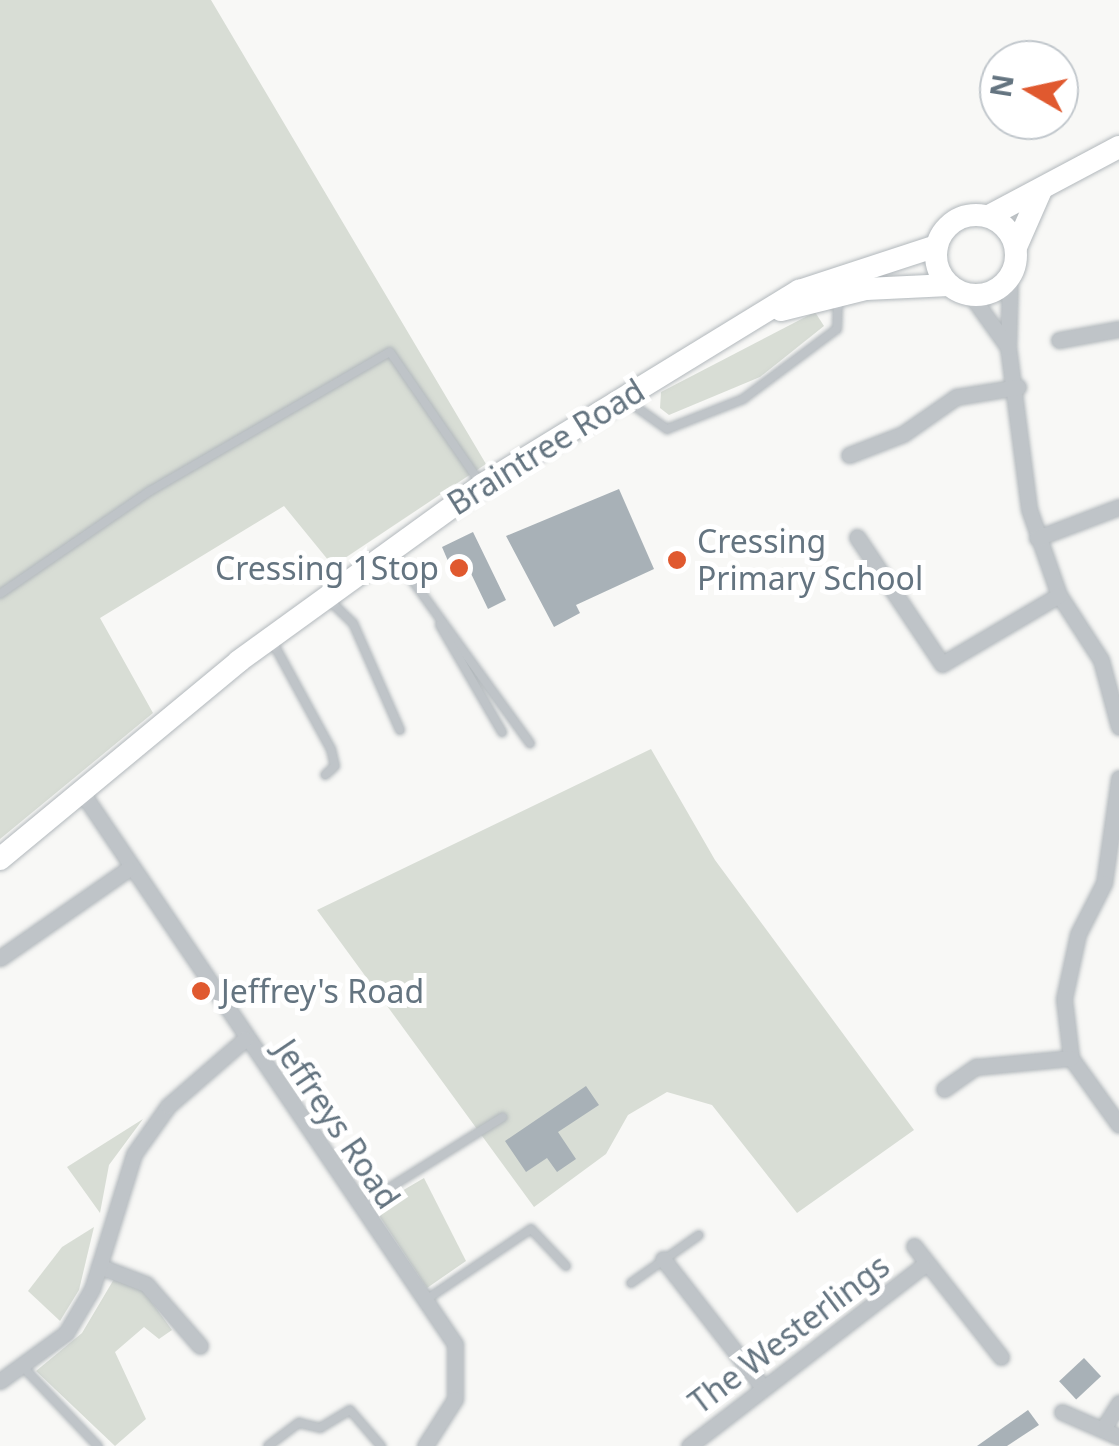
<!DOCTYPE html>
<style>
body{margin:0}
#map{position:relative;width:1119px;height:1446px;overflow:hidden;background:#f8f8f6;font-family:"Noto Sans",sans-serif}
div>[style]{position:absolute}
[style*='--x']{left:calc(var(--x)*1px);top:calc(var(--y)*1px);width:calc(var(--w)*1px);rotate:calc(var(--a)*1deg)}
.green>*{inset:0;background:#d8ddd5}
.building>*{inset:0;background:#a8b1b7;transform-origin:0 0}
.roads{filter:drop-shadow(0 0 2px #b2b8bc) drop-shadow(0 0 2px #b2b8bc)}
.lane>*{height:8px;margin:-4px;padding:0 4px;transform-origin:4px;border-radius:4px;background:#bfc4c8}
.street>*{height:15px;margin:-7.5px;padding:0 7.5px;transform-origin:7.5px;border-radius:7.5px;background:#bfc4c8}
.secondary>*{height:22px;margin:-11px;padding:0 11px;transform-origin:11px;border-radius:11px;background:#fff}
.secondary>.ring{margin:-11px;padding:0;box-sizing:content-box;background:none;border:22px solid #fff;border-radius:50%}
.dots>*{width:28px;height:28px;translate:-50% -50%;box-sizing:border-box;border:5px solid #fff;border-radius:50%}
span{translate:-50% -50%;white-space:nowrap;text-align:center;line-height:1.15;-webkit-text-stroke:10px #fff;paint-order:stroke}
.street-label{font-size:32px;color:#647480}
.poi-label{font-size:32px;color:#647480}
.left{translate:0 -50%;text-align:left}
.right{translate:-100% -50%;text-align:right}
.north{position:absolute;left:979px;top:40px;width:100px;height:100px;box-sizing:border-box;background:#fff;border:2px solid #c1c7cc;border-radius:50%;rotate:279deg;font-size:28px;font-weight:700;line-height:40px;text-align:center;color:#647480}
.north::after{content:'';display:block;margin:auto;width:35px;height:45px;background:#e0592f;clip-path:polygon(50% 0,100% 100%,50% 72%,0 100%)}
</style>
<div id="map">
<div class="green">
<div style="clip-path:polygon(0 0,211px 0,486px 464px,333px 566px,284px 506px,100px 618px,153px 713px,0 839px)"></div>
<div style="clip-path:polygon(815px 312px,824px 326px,760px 377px,669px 415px,660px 408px,661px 392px)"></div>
<div style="clip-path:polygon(651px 749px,715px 860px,914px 1130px,797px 1213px,712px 1105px,667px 1092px,628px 1115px,606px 1154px,534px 1207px,317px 910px)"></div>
<div style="clip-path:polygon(143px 1119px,109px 1165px,100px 1213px,67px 1167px)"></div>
<div style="clip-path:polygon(424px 1178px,466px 1261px,427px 1288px,380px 1217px,383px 1202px)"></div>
<div style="clip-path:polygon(94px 1227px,79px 1290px,60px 1321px,28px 1291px,62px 1247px)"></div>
<div style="clip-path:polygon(114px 1279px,140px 1286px,172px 1330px,159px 1339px,144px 1327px,115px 1352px,146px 1419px,115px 1446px,36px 1371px,82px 1333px)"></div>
</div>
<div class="building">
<div style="clip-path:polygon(619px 489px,654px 569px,576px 605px,580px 613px,554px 627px,506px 536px)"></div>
<div style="clip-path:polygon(473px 532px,506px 600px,488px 609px,465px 561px,451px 568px,442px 547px)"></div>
<div style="clip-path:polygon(586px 1086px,599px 1105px,558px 1132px,576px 1159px,557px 1172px,547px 1158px,526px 1172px,505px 1141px)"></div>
<div style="left:1084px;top:1358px;width:25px;height:34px;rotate:47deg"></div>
<div style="clip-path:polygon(1028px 1410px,1039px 1425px,1007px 1446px,977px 1446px)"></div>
</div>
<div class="roads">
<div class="lane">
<div style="--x:629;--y:402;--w:47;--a:35.4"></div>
<div style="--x:667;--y:429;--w:82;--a:-21.5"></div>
<div style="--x:743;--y:399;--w:117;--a:-36.7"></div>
<div style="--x:837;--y:329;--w:29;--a:-88"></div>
<div style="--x:392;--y:552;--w:236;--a:54.2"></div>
<div style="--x:0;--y:594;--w:182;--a:-34.5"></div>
<div style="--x:150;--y:491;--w:277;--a:-30.1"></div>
<div style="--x:390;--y:352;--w:157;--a:55.4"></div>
<div style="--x:328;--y:599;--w:35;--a:44"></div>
<div style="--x:353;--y:623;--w:117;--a:66.3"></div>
<div style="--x:440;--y:625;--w:124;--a:59.9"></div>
<div style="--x:272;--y:641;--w:123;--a:61.4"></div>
<div style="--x:331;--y:749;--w:17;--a:77"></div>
<div style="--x:335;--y:766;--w:13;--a:138"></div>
<div style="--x:360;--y:1206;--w:168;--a:-31.9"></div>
<div style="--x:631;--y:1283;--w:83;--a:-35.2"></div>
<div style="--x:424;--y:1301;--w:129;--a:-33.9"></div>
<div style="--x:531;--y:1229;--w:51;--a:46.6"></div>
<div style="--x:21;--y:1365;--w:112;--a:46.5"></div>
<div style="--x:268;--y:1446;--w:39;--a:-37"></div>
<div style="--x:299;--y:1423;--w:22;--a:13"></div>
<div style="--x:320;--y:1428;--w:35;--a:-31"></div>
<div style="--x:350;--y:1410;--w:48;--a:49.3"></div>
</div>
<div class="street">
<div style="--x:1010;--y:277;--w:70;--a:91.6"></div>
<div style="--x:1008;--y:347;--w:163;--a:82.6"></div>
<div style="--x:1029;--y:509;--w:91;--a:70.8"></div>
<div style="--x:1059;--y:595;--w:77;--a:57.1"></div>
<div style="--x:1101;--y:660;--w:69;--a:75"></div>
<div style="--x:970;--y:294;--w:65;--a:54.4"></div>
<div style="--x:1059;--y:340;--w:61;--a:-10.4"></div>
<div style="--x:849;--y:455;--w:58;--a:-21.3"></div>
<div style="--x:903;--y:434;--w:65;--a:-34.9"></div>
<div style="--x:956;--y:397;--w:63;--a:-9.2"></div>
<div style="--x:857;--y:537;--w:153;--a:56.2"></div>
<div style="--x:942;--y:664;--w:136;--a:-30.5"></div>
<div style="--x:1037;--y:538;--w:88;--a:-20.7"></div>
<div style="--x:1119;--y:778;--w:106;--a:98.1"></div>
<div style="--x:1104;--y:883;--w:57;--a:117"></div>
<div style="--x:1078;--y:934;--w:66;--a:102.2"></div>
<div style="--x:1064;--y:999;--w:59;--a:83.2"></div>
<div style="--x:1071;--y:1058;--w:82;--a:54.4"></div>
<div style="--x:81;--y:791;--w:668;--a:55.93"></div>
<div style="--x:455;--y:1344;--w:55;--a:90"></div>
<div style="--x:455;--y:1399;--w:56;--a:122.6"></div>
<div style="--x:0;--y:958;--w:156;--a:-34.8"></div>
<div style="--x:944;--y:1089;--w:39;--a:-35"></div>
<div style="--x:976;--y:1067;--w:95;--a:-5.4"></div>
<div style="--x:914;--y:1246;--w:141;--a:51.9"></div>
<div style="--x:663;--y:1259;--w:161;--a:52.1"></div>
<div style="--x:99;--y:1266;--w:50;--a:21"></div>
<div style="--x:146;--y:1284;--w:82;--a:48.9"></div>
<div style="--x:0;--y:1381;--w:82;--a:-36"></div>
<div style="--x:66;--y:1333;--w:51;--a:-59.4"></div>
<div style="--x:92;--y:1289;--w:141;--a:-72.7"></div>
<div style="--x:134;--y:1154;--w:59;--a:-54.7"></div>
<div style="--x:168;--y:1106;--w:102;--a:-41"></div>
<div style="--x:1062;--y:1412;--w:62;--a:23.7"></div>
<div style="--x:1106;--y:1424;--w:25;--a:-58"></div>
<div style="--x:689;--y:1446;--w:295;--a:-37.6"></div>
</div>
<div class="secondary">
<div class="ring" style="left:936px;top:215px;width:58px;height:58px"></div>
<div style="--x:989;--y:216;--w:147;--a:-28"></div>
<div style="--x:1016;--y:247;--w:62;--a:-66.3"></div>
<div style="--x:781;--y:310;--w:88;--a:-13.9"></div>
<div style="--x:866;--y:289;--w:83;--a:-2.8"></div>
<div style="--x:0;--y:859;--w:310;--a:-39.6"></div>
<div style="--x:239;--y:661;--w:300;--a:-35.9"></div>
<div style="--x:482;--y:485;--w:372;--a:-31.5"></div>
<div style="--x:799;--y:291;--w:145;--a:-18.1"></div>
</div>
</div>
<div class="dots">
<div style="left:677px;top:560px;background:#e0592f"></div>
<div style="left:459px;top:568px;background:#e0592f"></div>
<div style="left:201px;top:991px;background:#e0592f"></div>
</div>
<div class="street-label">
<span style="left:546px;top:447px;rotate:-32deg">Braintree Road</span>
<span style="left:337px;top:1124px;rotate:56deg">Jeffreys Road</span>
<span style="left:789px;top:1334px;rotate:-37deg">The Westerlings</span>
</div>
<div class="poi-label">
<span class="left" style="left:697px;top:560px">Cressing<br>Primary School</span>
<span class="right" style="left:439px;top:568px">Cressing 1Stop</span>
<span class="left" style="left:221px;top:991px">Jeffrey's Road</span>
</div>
<div class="north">N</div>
</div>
